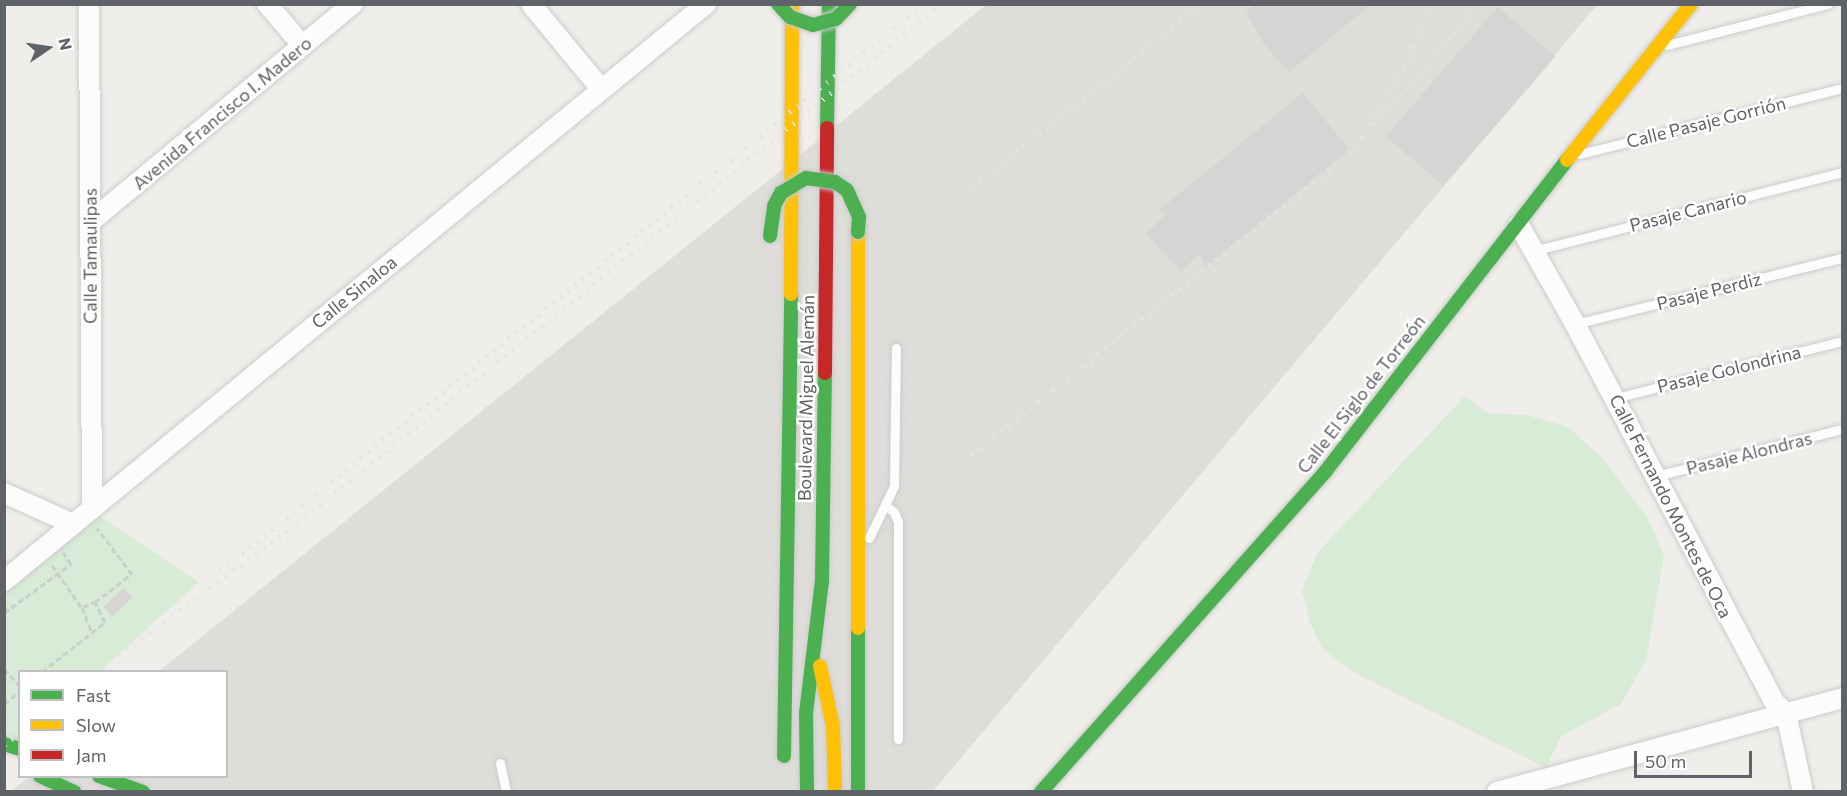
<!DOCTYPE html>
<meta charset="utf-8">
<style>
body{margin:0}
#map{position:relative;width:1847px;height:796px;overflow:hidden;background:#efeeea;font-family:Commissioner,sans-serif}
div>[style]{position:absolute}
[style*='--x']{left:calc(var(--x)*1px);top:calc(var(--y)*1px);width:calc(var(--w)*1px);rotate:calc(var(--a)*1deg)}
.industrial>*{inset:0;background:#dfddda}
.green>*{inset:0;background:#d8ebd6}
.building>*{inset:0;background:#d6d5d3;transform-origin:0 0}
.path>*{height:3px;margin-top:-1.5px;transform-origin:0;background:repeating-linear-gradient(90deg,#cacfcc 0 6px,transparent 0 9px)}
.roads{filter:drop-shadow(0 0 2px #cbcccc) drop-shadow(0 0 2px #cbcccc)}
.lane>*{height:9px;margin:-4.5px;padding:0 4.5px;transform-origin:4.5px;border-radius:4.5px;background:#fdfcfc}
.street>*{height:20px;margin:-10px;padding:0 10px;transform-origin:10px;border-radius:10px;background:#fdfcfc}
.fast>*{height:14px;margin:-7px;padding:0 7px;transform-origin:7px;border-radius:7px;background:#4caf50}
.slow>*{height:14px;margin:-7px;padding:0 7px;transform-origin:7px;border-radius:7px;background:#ffc107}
.jam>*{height:14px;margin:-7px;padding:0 7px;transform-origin:7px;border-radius:7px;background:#c62828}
.rail>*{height:4.5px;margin-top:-2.25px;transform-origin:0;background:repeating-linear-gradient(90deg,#e4e4e4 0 1.5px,transparent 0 9.5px)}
.bridges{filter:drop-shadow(0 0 2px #cacacb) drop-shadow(0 0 2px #cacacb)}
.fast-bridge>*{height:14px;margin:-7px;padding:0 7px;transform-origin:7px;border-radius:7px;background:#4caf50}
span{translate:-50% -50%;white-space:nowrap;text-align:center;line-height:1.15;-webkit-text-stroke:5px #fff;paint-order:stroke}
.street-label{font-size:18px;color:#5f6368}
.frame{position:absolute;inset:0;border:6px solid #5f6368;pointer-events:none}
.legend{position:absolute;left:18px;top:670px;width:210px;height:108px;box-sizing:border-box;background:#fff;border:2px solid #bfc1c3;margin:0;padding:8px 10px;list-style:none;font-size:18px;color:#5f6368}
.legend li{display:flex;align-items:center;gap:12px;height:30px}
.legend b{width:30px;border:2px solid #bfc1c3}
.north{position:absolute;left:18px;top:18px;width:60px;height:60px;-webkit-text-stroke:4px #fff;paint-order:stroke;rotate:77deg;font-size:16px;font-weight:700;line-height:24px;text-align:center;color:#5f6368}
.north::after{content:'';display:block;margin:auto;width:21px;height:27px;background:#5f6368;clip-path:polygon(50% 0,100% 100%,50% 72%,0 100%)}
.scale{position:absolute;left:1634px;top:751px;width:118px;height:27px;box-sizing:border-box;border:3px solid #5f6368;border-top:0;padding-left:8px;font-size:18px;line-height:21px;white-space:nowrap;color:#5f6368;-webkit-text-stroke:4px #fff;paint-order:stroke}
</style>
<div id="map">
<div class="industrial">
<div style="clip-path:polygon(986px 5px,1597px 5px,933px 791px,10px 792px,29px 777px,226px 776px,226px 672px,159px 671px)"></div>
</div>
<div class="green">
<div style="clip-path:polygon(1465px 396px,1487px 413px,1527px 415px,1568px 427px,1603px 459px,1648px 518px,1664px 555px,1646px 660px,1621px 704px,1561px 736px,1546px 768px,1351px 671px,1322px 648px,1310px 623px,1302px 590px,1318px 552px)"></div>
<div style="clip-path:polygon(95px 513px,199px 582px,100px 671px,20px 672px,19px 744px,5px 745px,5px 589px)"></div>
</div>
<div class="building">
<div style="clip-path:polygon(1255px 4px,1372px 4px,1289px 72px,1263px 43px,1246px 12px)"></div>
<div style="left:1498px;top:7px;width:76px;height:171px;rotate:41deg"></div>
<div style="clip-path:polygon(1303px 93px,1350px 150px,1207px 266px,1199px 254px,1181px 272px,1146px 233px,1165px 216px,1159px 210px)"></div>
<div style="left:124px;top:588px;width:13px;height:28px;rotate:48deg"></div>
</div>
<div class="path">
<div style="--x:52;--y:565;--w:52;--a:55.1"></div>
<div style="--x:82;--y:608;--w:24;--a:68"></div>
<div style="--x:83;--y:607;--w:13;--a:-23"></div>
<div style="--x:4;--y:613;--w:83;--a:-36.2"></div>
<div style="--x:71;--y:564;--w:14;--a:-124"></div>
<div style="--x:4;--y:669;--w:23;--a:47"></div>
<div style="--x:42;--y:672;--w:80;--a:-38.4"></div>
<div style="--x:105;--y:622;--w:22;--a:-117"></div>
<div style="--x:95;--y:602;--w:46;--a:-37.1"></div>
<div style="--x:132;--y:574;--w:58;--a:-127.3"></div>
<div style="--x:4;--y:704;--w:21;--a:-39"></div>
</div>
<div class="roads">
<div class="lane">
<div style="--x:1667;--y:45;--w:166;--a:-14.3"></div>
<div style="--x:1580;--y:154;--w:270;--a:-14.1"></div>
<div style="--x:1533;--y:251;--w:319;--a:-14.3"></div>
<div style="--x:1575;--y:324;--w:275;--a:-13.9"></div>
<div style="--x:1615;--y:398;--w:234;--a:-14.1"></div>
<div style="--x:1656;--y:476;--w:192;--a:-14.2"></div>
<div style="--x:885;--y:505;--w:11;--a:38"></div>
<div style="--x:894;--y:512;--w:11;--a:68"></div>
<div style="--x:898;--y:522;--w:217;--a:90"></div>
<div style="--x:869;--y:538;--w:58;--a:-64.3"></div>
<div style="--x:894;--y:486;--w:138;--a:-89.2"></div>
<div style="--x:500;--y:763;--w:30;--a:78"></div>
</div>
<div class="street">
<div style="--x:89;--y:4;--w:504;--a:89.66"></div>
<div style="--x:267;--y:4;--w:55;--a:49.4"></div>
<div style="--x:531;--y:4;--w:110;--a:50.5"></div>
<div style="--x:90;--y:222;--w:342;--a:-39.7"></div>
<div style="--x:1519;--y:225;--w:114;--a:60.5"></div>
<div style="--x:1575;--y:324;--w:429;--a:62.2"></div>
<div style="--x:1775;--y:703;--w:15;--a:42"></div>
<div style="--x:1786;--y:713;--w:81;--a:77.9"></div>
<div style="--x:4;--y:493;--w:76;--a:24.2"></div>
<div style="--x:4;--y:581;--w:909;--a:-39.42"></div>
<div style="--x:1497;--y:792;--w:358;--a:-15.2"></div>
</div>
<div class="fast">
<div style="--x:827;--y:128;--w:124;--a:-89.1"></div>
<div style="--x:858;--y:628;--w:164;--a:90"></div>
<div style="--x:4;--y:744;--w:17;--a:17"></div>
<div style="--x:784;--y:756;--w:462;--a:-89.1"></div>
<div style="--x:40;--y:776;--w:38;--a:25"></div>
<div style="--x:99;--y:776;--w:47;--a:20"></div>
<div style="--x:807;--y:792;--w:79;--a:-90.7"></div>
<div style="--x:806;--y:713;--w:133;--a:-83.1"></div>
<div style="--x:822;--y:581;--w:208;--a:-89.2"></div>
<div style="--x:1041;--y:792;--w:428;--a:-48.4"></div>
<div style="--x:1325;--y:472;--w:395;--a:-52.2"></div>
</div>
<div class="slow">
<div style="--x:1567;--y:160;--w:199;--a:-51.5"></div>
<div style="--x:858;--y:232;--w:396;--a:90"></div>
<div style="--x:791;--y:294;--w:290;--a:-89.8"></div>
<div style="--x:820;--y:666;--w:61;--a:77.8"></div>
<div style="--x:833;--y:726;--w:66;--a:88.3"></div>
</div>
<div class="jam">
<div style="--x:825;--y:373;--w:245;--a:-89.5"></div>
</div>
</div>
<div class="rail">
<div style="--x:1368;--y:123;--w:79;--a:-57.9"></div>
<div style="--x:1410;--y:56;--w:56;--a:-69"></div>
<div style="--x:972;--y:188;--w:294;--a:-38.8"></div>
<div style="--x:971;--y:455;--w:475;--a:-38.6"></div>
<div style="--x:1342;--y:159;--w:167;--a:-47.9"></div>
<div style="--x:1454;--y:35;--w:37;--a:-56"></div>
<div style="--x:220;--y:571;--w:904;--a:-38.85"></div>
<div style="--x:95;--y:672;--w:242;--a:-36.3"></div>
<div style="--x:290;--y:529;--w:836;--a:-38.88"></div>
<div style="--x:4;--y:745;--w:21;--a:-39"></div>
</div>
<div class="bridges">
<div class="fast-bridge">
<div style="--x:778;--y:4;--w:18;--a:47"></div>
<div style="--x:790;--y:17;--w:24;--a:19"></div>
<div style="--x:813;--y:25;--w:24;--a:-15"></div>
<div style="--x:836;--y:19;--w:21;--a:-47"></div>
<div style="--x:770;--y:236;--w:30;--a:-82"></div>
<div style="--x:774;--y:206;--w:15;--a:-62"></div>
<div style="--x:781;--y:193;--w:29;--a:-31"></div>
<div style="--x:806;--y:178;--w:29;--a:8"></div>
<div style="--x:835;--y:182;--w:14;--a:34"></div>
<div style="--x:847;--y:190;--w:30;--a:66"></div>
<div style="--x:859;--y:217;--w:15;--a:94"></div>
</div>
</div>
<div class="street-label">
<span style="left:222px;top:113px;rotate:-40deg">Avenida Francisco I. Madero</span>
<span style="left:1706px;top:122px;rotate:-14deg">Calle Pasaje Gorrión</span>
<span style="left:1688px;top:211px;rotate:-14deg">Pasaje Canario</span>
<span style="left:90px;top:256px;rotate:-90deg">Calle Tamaulipas</span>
<span style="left:1709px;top:291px;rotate:-14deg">Pasaje Perdiz</span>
<span style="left:354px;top:292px;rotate:-39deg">Calle Sinaloa</span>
<span style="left:1729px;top:369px;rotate:-14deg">Pasaje Golondrina</span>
<span style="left:1361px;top:394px;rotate:-52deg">Calle El Siglo de Torreón</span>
<span style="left:806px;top:398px;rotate:-89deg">Boulevard Miguel Alemán</span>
<span style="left:1749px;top:453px;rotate:-14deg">Pasaje Alondras</span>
<span style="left:1671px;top:506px;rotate:63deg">Calle Fernando Montes de Oca</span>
</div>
<div class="frame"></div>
<ul class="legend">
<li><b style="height:8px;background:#4caf50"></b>Fast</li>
<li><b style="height:8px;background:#ffc107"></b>Slow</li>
<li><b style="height:8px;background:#c62828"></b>Jam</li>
</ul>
<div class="north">N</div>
<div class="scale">50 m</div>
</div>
